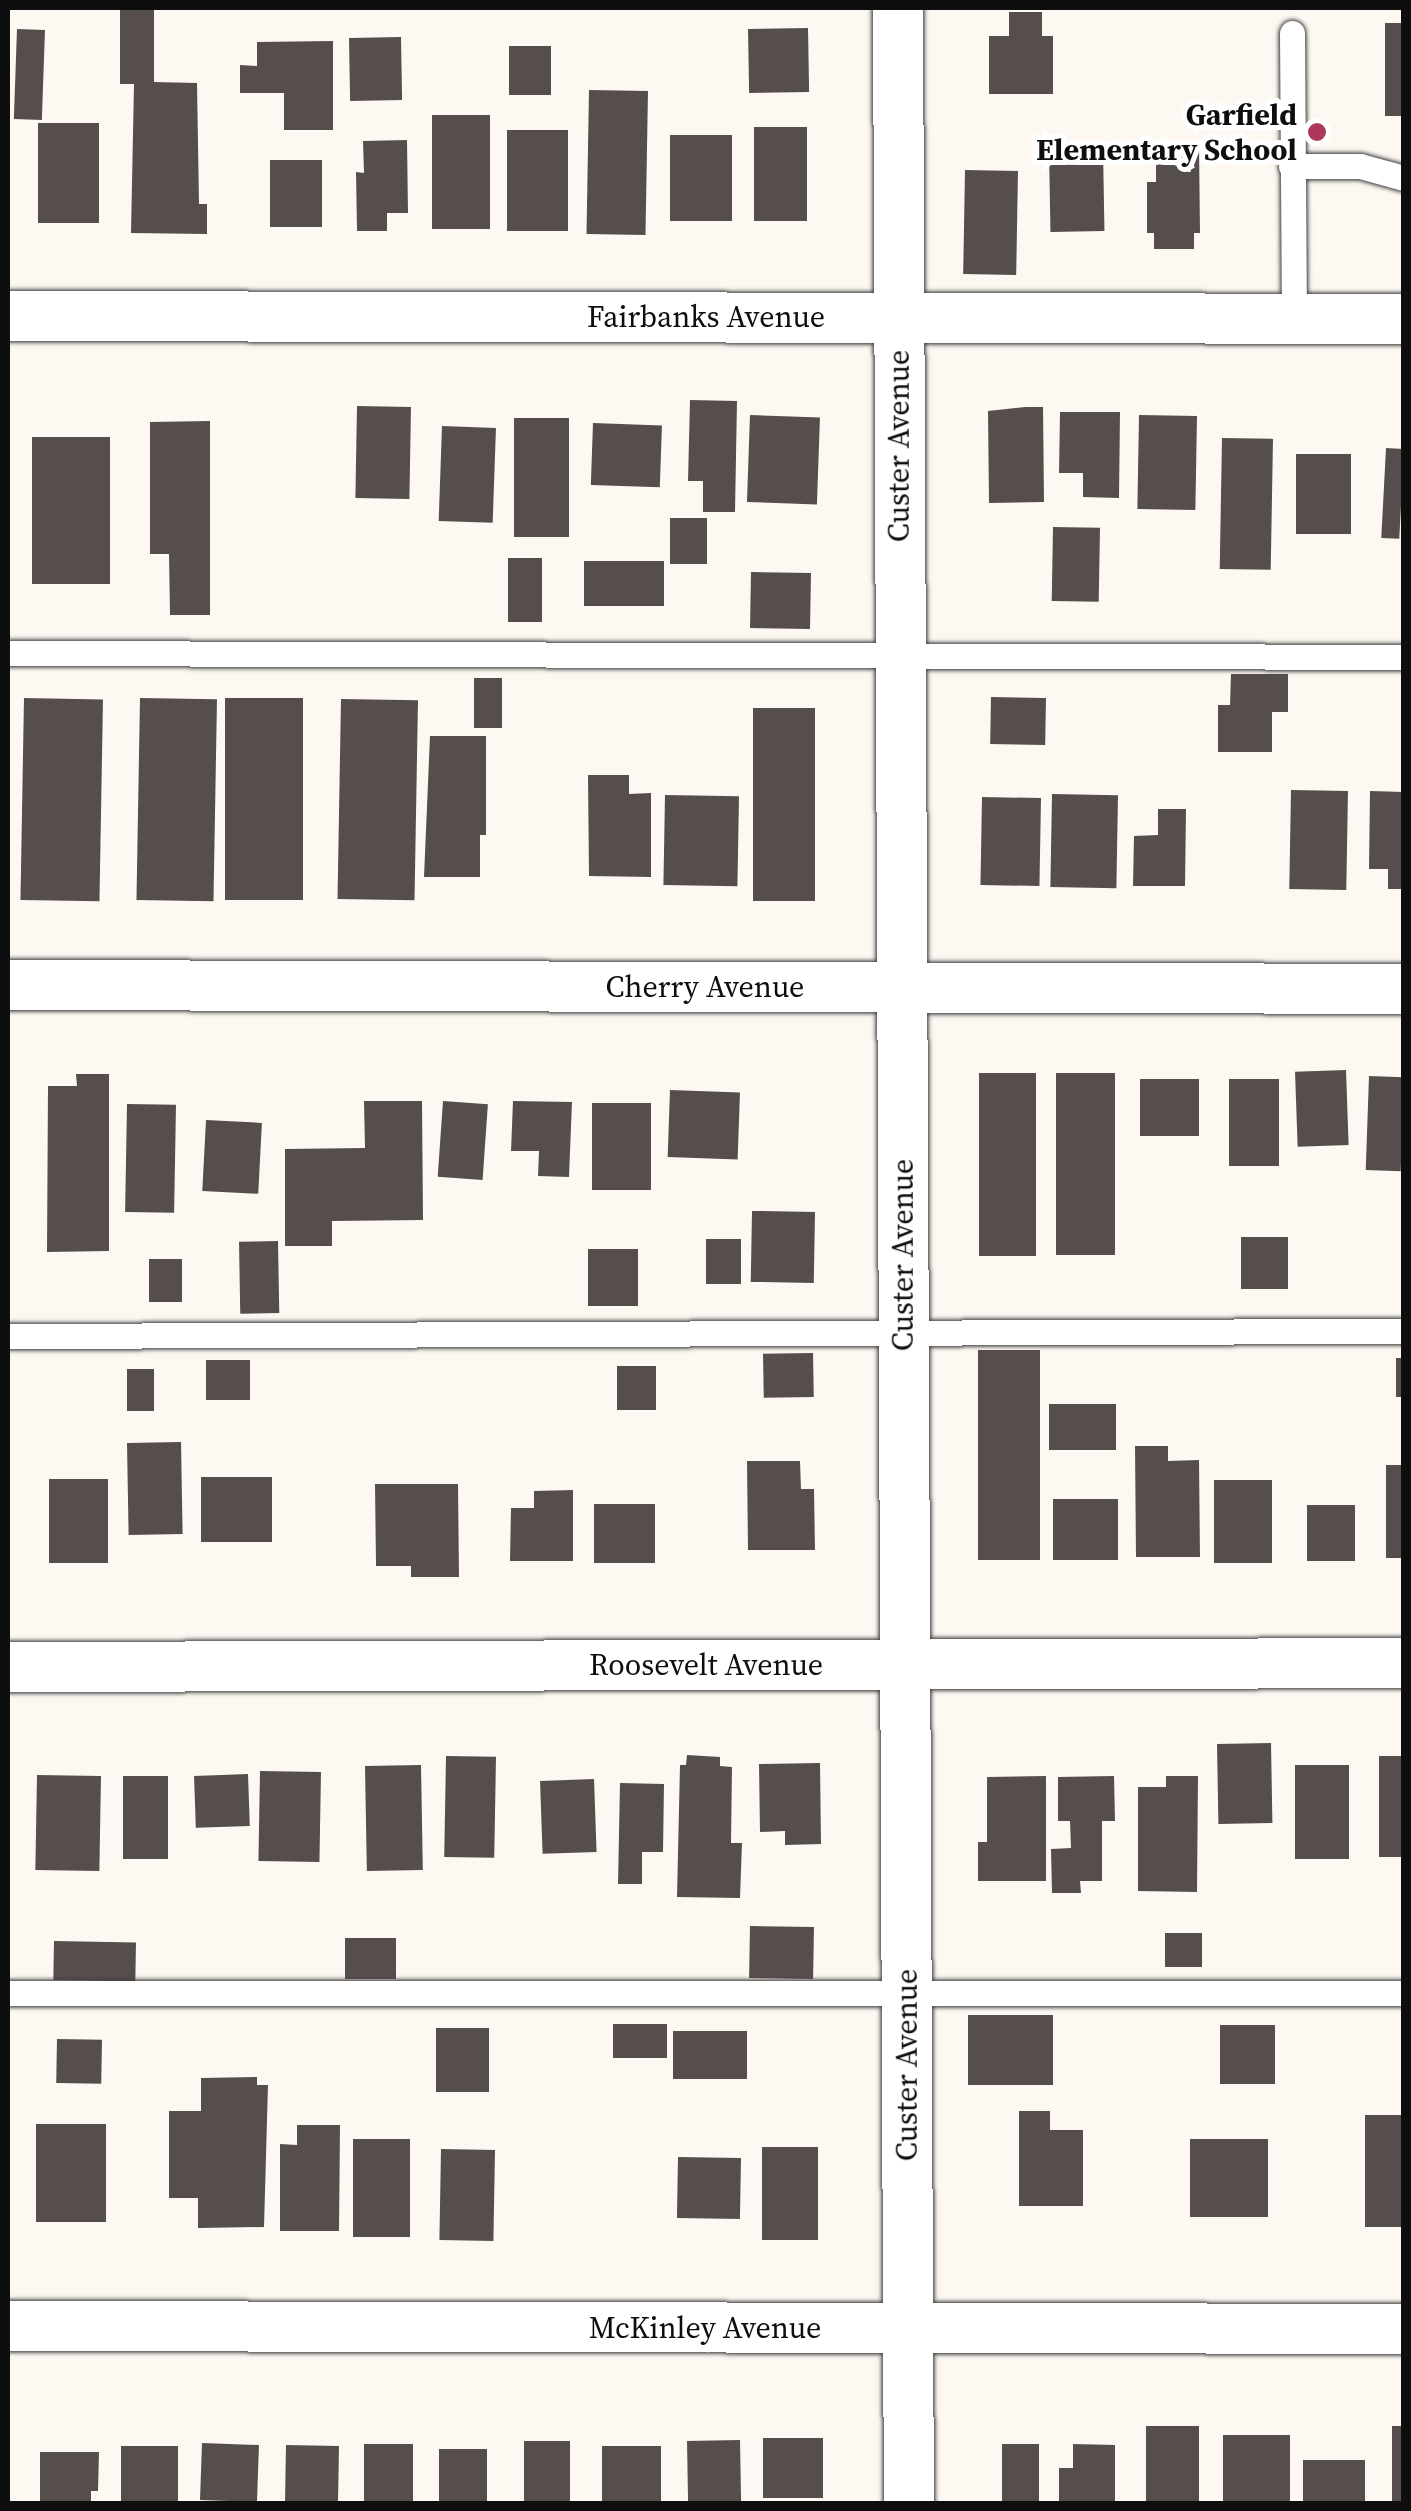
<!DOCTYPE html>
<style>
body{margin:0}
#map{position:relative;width:1411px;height:2511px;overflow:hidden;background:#fdf8f2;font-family:"Source Serif 4",serif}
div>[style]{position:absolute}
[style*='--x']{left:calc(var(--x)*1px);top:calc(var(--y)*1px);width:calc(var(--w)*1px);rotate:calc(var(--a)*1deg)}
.building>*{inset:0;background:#564e4c;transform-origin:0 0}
.roads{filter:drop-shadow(0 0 2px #414141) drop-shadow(0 0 2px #414141)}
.lane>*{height:25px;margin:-12.5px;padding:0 12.5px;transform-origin:12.5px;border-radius:12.5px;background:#fff}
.street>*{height:50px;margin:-25px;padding:0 25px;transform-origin:25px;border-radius:25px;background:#fff}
.dots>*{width:28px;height:28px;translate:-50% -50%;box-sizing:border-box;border:5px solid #fff;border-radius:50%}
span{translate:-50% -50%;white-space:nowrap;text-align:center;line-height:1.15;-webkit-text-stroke:10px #fff;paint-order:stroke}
.poi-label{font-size:30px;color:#0e0e0e;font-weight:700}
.right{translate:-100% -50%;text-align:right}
.street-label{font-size:30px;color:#0e0e0e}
.frame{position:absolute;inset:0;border:10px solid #0e0e0e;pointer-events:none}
</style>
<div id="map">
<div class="building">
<div style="clip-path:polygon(120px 8px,154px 8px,154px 82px,197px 83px,199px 204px,207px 204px,207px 234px,131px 233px,134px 84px,120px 84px)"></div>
<div style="clip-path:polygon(1009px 12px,1042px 12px,1042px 36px,1053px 36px,1053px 94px,989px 94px,989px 36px,1009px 36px)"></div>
<div style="left:1385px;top:23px;width:19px;height:93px"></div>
<div style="left:808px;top:28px;width:64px;height:60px;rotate:89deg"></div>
<div style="left:17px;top:29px;width:28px;height:90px;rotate:2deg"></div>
<div style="left:401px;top:37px;width:63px;height:52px;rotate:89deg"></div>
<div style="clip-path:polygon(333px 41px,333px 130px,284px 130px,284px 93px,240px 93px,240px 65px,257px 66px,257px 42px)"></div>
<div style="left:509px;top:46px;width:42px;height:49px"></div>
<div style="left:589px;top:90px;width:59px;height:144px;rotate:1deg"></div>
<div style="left:432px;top:115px;width:58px;height:114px"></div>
<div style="left:38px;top:123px;width:61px;height:100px"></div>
<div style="left:754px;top:127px;width:53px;height:94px"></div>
<div style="left:507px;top:130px;width:61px;height:101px"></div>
<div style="left:670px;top:135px;width:62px;height:86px"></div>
<div style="clip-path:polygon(407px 140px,408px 213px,387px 213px,387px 231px,357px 231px,356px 172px,364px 173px,363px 141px)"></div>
<div style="clip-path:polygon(1156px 144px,1199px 144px,1200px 233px,1194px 233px,1194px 249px,1154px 249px,1154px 233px,1147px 233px,1147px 182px,1156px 182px)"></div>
<div style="left:1103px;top:148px;width:83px;height:54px;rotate:89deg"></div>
<div style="left:270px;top:160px;width:52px;height:67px"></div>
<div style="left:965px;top:170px;width:53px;height:104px;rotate:1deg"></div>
<div style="clip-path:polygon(690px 400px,737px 401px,735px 512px,703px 512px,703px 481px,688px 481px)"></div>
<div style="left:357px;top:406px;width:54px;height:92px;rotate:1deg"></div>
<div style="clip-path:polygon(1025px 407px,1043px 407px,1044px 502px,989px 503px,988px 411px)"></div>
<div style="clip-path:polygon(1060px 412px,1120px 412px,1119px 498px,1083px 497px,1083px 473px,1059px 473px)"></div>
<div style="left:750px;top:415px;width:70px;height:87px;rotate:2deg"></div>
<div style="left:1139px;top:415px;width:58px;height:94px;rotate:1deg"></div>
<div style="left:514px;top:418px;width:55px;height:119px"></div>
<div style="clip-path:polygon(210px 421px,210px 615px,170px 615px,169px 554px,150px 554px,150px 422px)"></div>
<div style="left:593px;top:423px;width:69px;height:62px;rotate:2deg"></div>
<div style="left:442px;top:426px;width:54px;height:95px;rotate:2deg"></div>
<div style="left:32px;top:437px;width:78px;height:147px"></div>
<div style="left:1222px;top:438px;width:51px;height:131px;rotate:1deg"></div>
<div style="left:1386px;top:448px;width:18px;height:90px;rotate:3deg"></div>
<div style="left:1296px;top:454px;width:55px;height:80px"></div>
<div style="left:670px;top:518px;width:37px;height:46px"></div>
<div style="left:1053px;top:527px;width:47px;height:74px;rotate:1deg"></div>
<div style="left:508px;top:558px;width:34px;height:64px"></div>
<div style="left:584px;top:561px;width:80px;height:45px"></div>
<div style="left:751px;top:572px;width:60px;height:56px;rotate:1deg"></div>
<div style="clip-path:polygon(1231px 674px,1288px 674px,1288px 712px,1272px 712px,1272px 752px,1218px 752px,1218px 705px,1230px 705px)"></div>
<div style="left:474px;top:678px;width:28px;height:50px"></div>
<div style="left:991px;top:697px;width:55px;height:47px;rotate:1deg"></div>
<div style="left:24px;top:698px;width:79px;height:202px;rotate:1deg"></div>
<div style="left:140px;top:698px;width:77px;height:202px;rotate:1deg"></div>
<div style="left:303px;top:698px;width:202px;height:78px;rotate:90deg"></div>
<div style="left:341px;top:699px;width:77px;height:200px;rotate:1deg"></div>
<div style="left:753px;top:708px;width:62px;height:193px"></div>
<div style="clip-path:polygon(430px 736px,486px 736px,486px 835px,480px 835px,480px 877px,424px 877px)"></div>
<div style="clip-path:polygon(588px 775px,629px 775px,629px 794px,651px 793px,651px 877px,589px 876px)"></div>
<div style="left:1291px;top:790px;width:57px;height:99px;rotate:1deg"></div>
<div style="clip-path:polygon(1370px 791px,1404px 792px,1404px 889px,1388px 889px,1388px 869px,1369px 869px)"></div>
<div style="left:1052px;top:794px;width:66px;height:93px;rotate:1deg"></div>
<div style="left:665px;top:795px;width:74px;height:90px;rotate:1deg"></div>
<div style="left:982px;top:797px;width:59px;height:88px;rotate:1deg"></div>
<div style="clip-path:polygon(1158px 809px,1186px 809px,1185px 886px,1133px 886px,1134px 836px,1158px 835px)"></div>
<div style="left:1346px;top:1070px;width:75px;height:51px;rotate:88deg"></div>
<div style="left:979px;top:1073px;width:57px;height:183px"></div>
<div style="left:1056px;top:1073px;width:59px;height:182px"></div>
<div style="clip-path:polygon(76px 1074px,109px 1074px,109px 1251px,47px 1252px,48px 1086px,77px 1086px)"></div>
<div style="left:1369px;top:1076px;width:35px;height:94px;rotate:2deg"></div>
<div style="left:1140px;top:1079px;width:59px;height:57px"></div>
<div style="left:1229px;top:1079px;width:50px;height:87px"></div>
<div style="left:670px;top:1090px;width:70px;height:67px;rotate:2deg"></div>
<div style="clip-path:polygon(364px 1101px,422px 1101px,423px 1220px,332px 1221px,332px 1246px,285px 1246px,285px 1149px,365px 1148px)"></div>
<div style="left:443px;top:1101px;width:45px;height:76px;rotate:4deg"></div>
<div style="clip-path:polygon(513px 1101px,572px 1102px,569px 1177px,538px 1176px,539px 1151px,511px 1151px)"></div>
<div style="left:592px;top:1103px;width:59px;height:87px"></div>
<div style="left:127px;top:1104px;width:49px;height:108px;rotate:1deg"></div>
<div style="left:206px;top:1120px;width:56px;height:71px;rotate:3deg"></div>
<div style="left:815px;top:1212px;width:71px;height:63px;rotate:91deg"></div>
<div style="left:1241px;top:1237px;width:47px;height:52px"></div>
<div style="left:706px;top:1239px;width:35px;height:45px"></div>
<div style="left:278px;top:1241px;width:72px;height:39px;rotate:89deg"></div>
<div style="left:638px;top:1249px;width:57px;height:50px;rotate:90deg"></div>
<div style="left:149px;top:1259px;width:33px;height:43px"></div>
<div style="left:978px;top:1350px;width:62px;height:210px"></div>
<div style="left:813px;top:1353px;width:44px;height:50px;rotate:89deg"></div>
<div style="left:1396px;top:1358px;width:8px;height:39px"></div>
<div style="left:250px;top:1360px;width:40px;height:44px;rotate:90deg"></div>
<div style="left:617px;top:1366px;width:39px;height:44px"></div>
<div style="left:127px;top:1369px;width:27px;height:42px"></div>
<div style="left:1116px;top:1404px;width:46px;height:67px;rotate:90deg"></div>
<div style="left:181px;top:1442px;width:92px;height:54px;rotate:89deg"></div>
<div style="clip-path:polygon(1135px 1446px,1168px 1446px,1168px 1461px,1199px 1460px,1200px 1557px,1136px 1557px)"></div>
<div style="clip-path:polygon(747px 1461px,800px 1461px,801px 1489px,814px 1489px,815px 1550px,748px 1550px)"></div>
<div style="left:1386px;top:1465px;width:18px;height:93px"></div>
<div style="left:201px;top:1477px;width:71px;height:65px"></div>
<div style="left:49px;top:1479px;width:59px;height:84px"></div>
<div style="left:1214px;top:1480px;width:58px;height:83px"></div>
<div style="clip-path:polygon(375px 1484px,458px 1484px,459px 1577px,411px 1577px,411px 1566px,376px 1566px)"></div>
<div style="clip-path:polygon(573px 1490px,573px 1561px,510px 1561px,511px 1508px,534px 1508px,534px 1491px)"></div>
<div style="left:1053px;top:1499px;width:65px;height:61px"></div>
<div style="left:594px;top:1504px;width:61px;height:59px"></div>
<div style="left:1355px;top:1505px;width:56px;height:48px;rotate:90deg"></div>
<div style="left:1271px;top:1743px;width:80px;height:54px;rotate:89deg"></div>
<div style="clip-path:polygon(687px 1755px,720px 1757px,720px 1766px,732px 1767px,731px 1843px,742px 1843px,740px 1898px,677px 1897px,680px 1765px,686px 1765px)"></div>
<div style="left:446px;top:1756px;width:50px;height:101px;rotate:1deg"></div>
<div style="left:1404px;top:1756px;width:101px;height:25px;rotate:90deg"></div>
<div style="clip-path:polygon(820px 1763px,821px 1844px,785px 1845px,785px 1831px,760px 1832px,759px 1764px)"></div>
<div style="left:421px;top:1765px;width:105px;height:56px;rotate:89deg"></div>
<div style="left:1295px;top:1765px;width:54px;height:94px"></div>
<div style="left:260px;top:1771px;width:61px;height:90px;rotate:1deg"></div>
<div style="left:248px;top:1774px;width:52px;height:54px;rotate:88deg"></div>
<div style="left:37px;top:1775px;width:64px;height:95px;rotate:1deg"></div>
<div style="left:123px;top:1776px;width:45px;height:83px"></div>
<div style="clip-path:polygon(1046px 1776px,1046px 1881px,978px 1881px,978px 1842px,987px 1842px,987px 1777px)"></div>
<div style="clip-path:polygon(1114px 1776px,1115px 1821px,1102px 1821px,1102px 1881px,1080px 1881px,1081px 1893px,1052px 1893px,1051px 1849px,1071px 1848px,1070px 1821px,1058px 1821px,1058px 1777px)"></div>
<div style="clip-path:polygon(1166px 1776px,1198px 1776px,1197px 1892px,1138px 1891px,1138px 1787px,1166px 1787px)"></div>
<div style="left:594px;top:1779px;width:73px;height:54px;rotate:88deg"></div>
<div style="clip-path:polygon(620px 1783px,664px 1784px,663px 1852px,642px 1852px,642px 1884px,618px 1884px)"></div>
<div style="left:750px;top:1926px;width:64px;height:52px;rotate:1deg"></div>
<div style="left:1165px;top:1933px;width:37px;height:34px"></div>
<div style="left:396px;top:1938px;width:41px;height:51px;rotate:90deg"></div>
<div style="left:54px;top:1941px;width:82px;height:39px;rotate:1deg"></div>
<div style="left:968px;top:2015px;width:85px;height:70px"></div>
<div style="left:613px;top:2024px;width:54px;height:34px"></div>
<div style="left:1220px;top:2025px;width:55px;height:59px"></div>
<div style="left:436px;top:2028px;width:53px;height:64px"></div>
<div style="left:747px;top:2031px;width:48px;height:74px;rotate:90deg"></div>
<div style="left:57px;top:2039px;width:45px;height:44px;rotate:1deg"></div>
<div style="clip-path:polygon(257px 2077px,257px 2085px,268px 2085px,264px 2227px,198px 2228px,198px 2198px,169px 2198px,169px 2111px,201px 2111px,201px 2078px)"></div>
<div style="clip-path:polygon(1019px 2111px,1050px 2111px,1050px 2130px,1083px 2130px,1083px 2206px,1019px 2206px)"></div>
<div style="left:1365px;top:2115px;width:39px;height:112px"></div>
<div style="left:36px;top:2124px;width:70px;height:98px"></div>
<div style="clip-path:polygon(297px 2125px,340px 2125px,339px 2231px,280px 2231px,280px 2144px,297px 2145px)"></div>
<div style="left:353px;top:2139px;width:57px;height:98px"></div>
<div style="left:1190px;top:2139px;width:78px;height:78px"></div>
<div style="left:762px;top:2147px;width:56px;height:93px"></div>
<div style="left:441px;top:2149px;width:54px;height:91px;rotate:1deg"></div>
<div style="left:678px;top:2157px;width:63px;height:61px;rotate:1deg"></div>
<div style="left:1146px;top:2426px;width:53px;height:78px"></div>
<div style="left:1404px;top:2426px;width:78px;height:12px;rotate:90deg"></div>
<div style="left:1223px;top:2435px;width:67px;height:69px"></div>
<div style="left:763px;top:2438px;width:60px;height:60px"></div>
<div style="left:740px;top:2440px;width:64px;height:53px;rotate:89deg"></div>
<div style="left:524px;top:2441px;width:46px;height:63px"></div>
<div style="left:202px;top:2443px;width:57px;height:57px;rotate:2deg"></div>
<div style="left:364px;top:2444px;width:49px;height:60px"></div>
<div style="left:1002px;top:2444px;width:37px;height:60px"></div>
<div style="clip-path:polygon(1073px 2444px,1115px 2445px,1115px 2504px,1059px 2504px,1059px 2468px,1073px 2468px)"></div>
<div style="left:286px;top:2445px;width:53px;height:59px;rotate:1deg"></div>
<div style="left:121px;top:2446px;width:57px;height:58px"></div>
<div style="left:602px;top:2446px;width:59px;height:58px"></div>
<div style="left:439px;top:2449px;width:48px;height:55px"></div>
<div style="clip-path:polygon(40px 2452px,99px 2452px,98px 2491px,91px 2491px,91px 2504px,40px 2504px)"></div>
<div style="left:1303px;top:2460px;width:62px;height:44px"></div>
</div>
<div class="roads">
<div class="lane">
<div style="--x:1292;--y:33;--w:285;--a:89.6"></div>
<div style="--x:1291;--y:166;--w:69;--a:0"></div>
<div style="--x:1360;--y:166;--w:46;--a:15.3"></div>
<div style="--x:8;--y:653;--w:1396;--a:0.16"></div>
<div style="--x:8;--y:1336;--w:1396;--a:-0.21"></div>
<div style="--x:8;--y:1993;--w:1396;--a:0"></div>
</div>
<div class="street">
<div style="--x:898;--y:8;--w:2496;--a:89.75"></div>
<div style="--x:8;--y:316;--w:1396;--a:0.12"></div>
<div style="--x:8;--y:985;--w:1396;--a:0.16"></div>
<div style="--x:8;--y:1667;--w:1396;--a:-0.16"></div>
<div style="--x:8;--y:2326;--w:1396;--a:0.12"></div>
</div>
</div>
<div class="dots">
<div style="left:1317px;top:132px;background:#ad3858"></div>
</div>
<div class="poi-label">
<span class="right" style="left:1297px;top:132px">Garfield<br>Elementary School</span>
</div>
<div class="street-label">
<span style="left:706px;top:317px">Fairbanks Avenue</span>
<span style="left:899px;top:446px;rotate:-90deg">Custer Avenue</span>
<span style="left:705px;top:987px">Cherry Avenue</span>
<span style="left:903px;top:1255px;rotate:-90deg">Custer Avenue</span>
<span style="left:706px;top:1665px">Roosevelt Avenue</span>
<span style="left:907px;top:2065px;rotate:-90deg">Custer Avenue</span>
<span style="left:705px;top:2328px">McKinley Avenue</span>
</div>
<div class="frame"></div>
</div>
